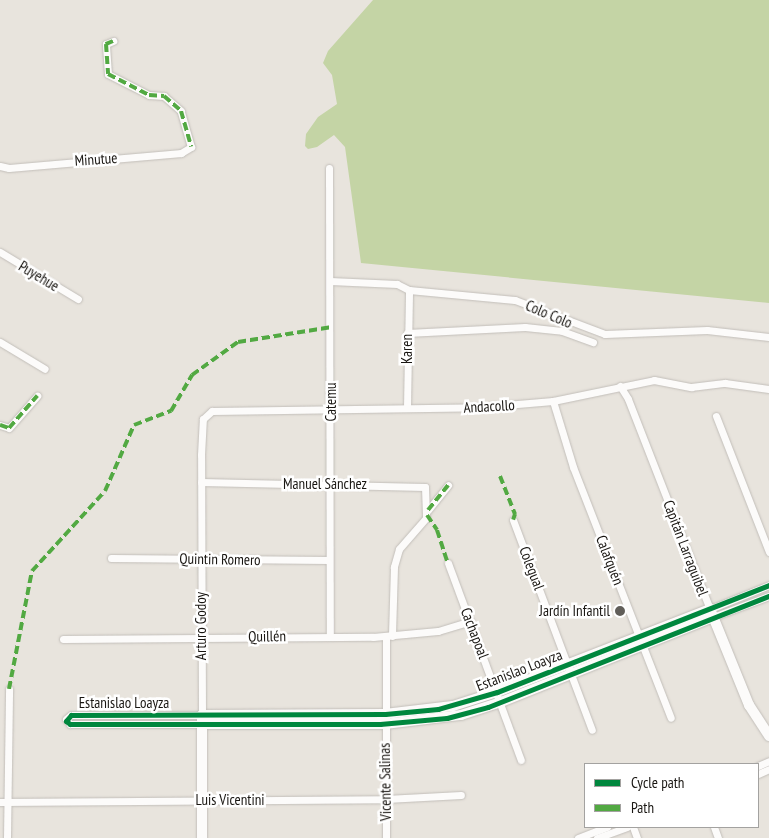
<!DOCTYPE html>
<meta charset="utf-8">
<style>
body{margin:0}
#map{position:relative;width:769px;height:838px;overflow:hidden;background:#e8e4dd;font-family:"PT Sans Narrow",sans-serif}
div>[style]{position:absolute}
[style*='--x']{left:calc(var(--x)*1px);top:calc(var(--y)*1px);width:calc(var(--w)*1px);rotate:calc(var(--a)*1deg)}
.green>*{inset:0;background:#c4d4a5}
.roads{filter:drop-shadow(0 0 1px #c2beb9) drop-shadow(0 0 1px #c2beb9)}
.street>*{height:7px;margin:-3.5px;padding:0 3.5px;transform-origin:3.5px;border-radius:3.5px;background:#fcfbfa}
.secondary>*{height:10px;margin:-5px;padding:0 5px;transform-origin:5px;border-radius:5px;background:#fcfbfa}
.quiet>*{height:4px;margin-top:-2px;transform-origin:0;background:repeating-linear-gradient(90deg,#52a942 0 8px,transparent 0 12px)}
.cycleway>*{height:5px;margin:-2.5px;padding:0 2.5px;transform-origin:2.5px;border-radius:2.5px;background:#00873e}
.dots>*{width:14px;height:14px;translate:-50% -50%;box-sizing:border-box;border:2px solid #fff;border-radius:50%}
span{translate:-50% -50%;white-space:nowrap;text-align:center;line-height:1.15;-webkit-text-stroke:5px #fff;paint-order:stroke}
.street-label{font-size:15px;color:#191612}
.poi-label{font-size:15px;color:#191612}
.right{translate:-100% -50%;text-align:right}
.legend{position:absolute;left:584px;top:763px;width:175px;height:65px;box-sizing:border-box;background:#fff;border:1px solid #a3a2a0;margin:0;padding:6px 9px;list-style:none;font-size:15px;color:#191612}
.legend li{display:flex;align-items:center;gap:10px;height:25px}
.legend b{width:25px;border:1px solid #a3a2a0}
</style>
<div id="map">
<div class="green">
<div style="clip-path:polygon(373px 0,769px 0,769px 303px,361px 263px,345px 147px,334px 135px,317px 147px,308px 149px,305px 146px,306px 134px,318px 117px,337px 104px,332px 75px,323px 63px,328px 51px)"></div>
</div>
<div class="roads">
<div class="street">
<div style="--x:0;--y:166;--w:9;--a:13"></div>
<div style="--x:9;--y:168;--w:173;--a:-5"></div>
<div style="--x:181;--y:153;--w:12;--a:-31"></div>
<div style="--x:191;--y:147;--w:37;--a:-106"></div>
<div style="--x:181;--y:111;--w:23;--a:-139"></div>
<div style="--x:164;--y:96;--w:15;--a:-176"></div>
<div style="--x:149;--y:95;--w:46;--a:-152.9"></div>
<div style="--x:108;--y:74;--w:30;--a:-94"></div>
<div style="--x:106;--y:44;--w:8;--a:-23"></div>
<div style="--x:329;--y:168;--w:468;--a:89.9"></div>
<div style="--x:0;--y:252;--w:91;--a:31.1"></div>
<div style="--x:330;--y:281;--w:67;--a:2.6"></div>
<div style="--x:397;--y:284;--w:13;--a:27"></div>
<div style="--x:409;--y:290;--w:106;--a:5.4"></div>
<div style="--x:515;--y:300;--w:96;--a:20.7"></div>
<div style="--x:605;--y:334;--w:102;--a:-2.2"></div>
<div style="--x:707;--y:330;--w:62;--a:6.4"></div>
<div style="--x:407;--y:333;--w:118;--a:-2.9"></div>
<div style="--x:525;--y:327;--w:37;--a:6"></div>
<div style="--x:562;--y:331;--w:33;--a:20"></div>
<div style="--x:0;--y:342;--w:52;--a:31"></div>
<div style="--x:620;--y:386;--w:15;--a:58"></div>
<div style="--x:628;--y:399;--w:225;--a:68.7"></div>
<div style="--x:710;--y:609;--w:64;--a:-22.1"></div>
<div style="--x:553;--y:401;--w:69;--a:73.1"></div>
<div style="--x:573;--y:467;--w:269;--a:68.7"></div>
<div style="--x:407;--y:408;--w:118;--a:-89"></div>
<div style="--x:716;--y:416;--w:146;--a:68.7"></div>
<div style="--x:0;--y:425;--w:9;--a:18"></div>
<div style="--x:9;--y:428;--w:43;--a:-48.8"></div>
<div style="--x:201;--y:482;--w:224;--a:1.3"></div>
<div style="--x:425;--y:487;--w:31;--a:88"></div>
<div style="--x:426;--y:518;--w:41;--a:131.1"></div>
<div style="--x:399;--y:549;--w:19;--a:106"></div>
<div style="--x:394;--y:567;--w:69;--a:91.7"></div>
<div style="--x:428;--y:510;--w:32;--a:-51"></div>
<div style="--x:513;--y:520;--w:224;--a:69.4"></div>
<div style="--x:111;--y:558;--w:218;--a:0.5"></div>
<div style="--x:448;--y:563;--w:210;--a:69.7"></div>
<div style="--x:713;--y:617;--w:60;--a:-20.6"></div>
<div style="--x:386;--y:637;--w:201;--a:90"></div>
<div style="--x:63;--y:639;--w:310;--a:-0.4"></div>
<div style="--x:373;--y:637;--w:65;--a:-5.3"></div>
<div style="--x:438;--y:631;--w:34;--a:-17"></div>
<div style="--x:202;--y:724;--w:132;--a:180"></div>
<div style="--x:70;--y:724;--w:6;--a:-129"></div>
<div style="--x:66;--y:719;--w:6;--a:-39"></div>
<div style="--x:71;--y:715;--w:131;--a:0"></div>
<div style="--x:202;--y:715;--w:260;--a:-90.2"></div>
<div style="--x:201;--y:455;--w:36;--a:-87"></div>
<div style="--x:203;--y:419;--w:12;--a:-42"></div>
<div style="--x:212;--y:411;--w:270;--a:-0.8"></div>
<div style="--x:482;--y:407;--w:71;--a:-4.8"></div>
<div style="--x:553;--y:401;--w:103;--a:-11.7"></div>
<div style="--x:654;--y:380;--w:38;--a:11"></div>
<div style="--x:691;--y:387;--w:34;--a:-7"></div>
<div style="--x:725;--y:383;--w:44;--a:7.8"></div>
<div style="--x:758;--y:766;--w:12;--a:-24"></div>
<div style="--x:758;--y:774;--w:12;--a:-24"></div>
<div style="--x:0;--y:802;--w:386;--a:-0.4"></div>
<div style="--x:386;--y:799;--w:75;--a:-3.1"></div>
<div style="--x:633;--y:827;--w:12;--a:70"></div>
<div style="--x:714;--y:827;--w:12;--a:70"></div>
<div style="--x:7;--y:838;--w:149;--a:-89.2"></div>
<div style="--x:578;--y:838;--w:31;--a:-21"></div>
<div style="--x:597;--y:838;--w:32;--a:-20"></div>
</div>
<div class="secondary">
<div style="--x:202;--y:724;--w:183;--a:0"></div>
<div style="--x:385;--y:724;--w:77;--a:-6.8"></div>
<div style="--x:461;--y:715;--w:42;--a:-18"></div>
<div style="--x:501;--y:702;--w:228;--a:-21.8"></div>
<div style="--x:202;--y:838;--w:123;--a:-90"></div>
<div style="--x:202;--y:715;--w:183;--a:-0.3"></div>
<div style="--x:385;--y:714;--w:68;--a:-6.7"></div>
<div style="--x:453;--y:706;--w:46;--a:-17.7"></div>
<div style="--x:497;--y:692;--w:229;--a:-21.3"></div>
<div style="--x:710;--y:609;--w:104;--a:67.9"></div>
<div style="--x:749;--y:705;--w:37;--a:57"></div>
</div>
</div>
<div class="quiet">
<div style="--x:113;--y:41;--w:8;--a:157"></div>
<div style="--x:106;--y:44;--w:30;--a:86"></div>
<div style="--x:108;--y:74;--w:46;--a:27.1"></div>
<div style="--x:149;--y:95;--w:15;--a:4"></div>
<div style="--x:164;--y:96;--w:23;--a:41"></div>
<div style="--x:181;--y:111;--w:37;--a:74"></div>
<div style="--x:0;--y:425;--w:9;--a:18"></div>
<div style="--x:9;--y:428;--w:43;--a:-48.8"></div>
<div style="--x:500;--y:476;--w:41;--a:68.5"></div>
<div style="--x:515;--y:514;--w:6;--a:108"></div>
<div style="--x:428;--y:510;--w:32;--a:-51"></div>
<div style="--x:427;--y:515;--w:18;--a:56"></div>
<div style="--x:437;--y:530;--w:35;--a:72"></div>
<div style="--x:9;--y:689;--w:120;--a:-79"></div>
<div style="--x:32;--y:571;--w:108;--a:-47.6"></div>
<div style="--x:105;--y:491;--w:72;--a:-66.3"></div>
<div style="--x:134;--y:425;--w:40;--a:-21"></div>
<div style="--x:171;--y:411;--w:42;--a:-59.7"></div>
<div style="--x:192;--y:375;--w:57;--a:-35.7"></div>
<div style="--x:238;--y:342;--w:95;--a:-9.1"></div>
</div>
<div class="cycleway">
<div style="--x:769;--y:585;--w:292;--a:158.5"></div>
<div style="--x:497;--y:692;--w:61;--a:163.9"></div>
<div style="--x:438;--y:709;--w:53;--a:174.6"></div>
<div style="--x:385;--y:714;--w:314;--a:179.8"></div>
<div style="--x:71;--y:715;--w:8;--a:130"></div>
<div style="--x:66;--y:721;--w:5;--a:37"></div>
<div style="--x:70;--y:724;--w:310;--a:0"></div>
<div style="--x:380;--y:724;--w:67;--a:-5.1"></div>
<div style="--x:447;--y:718;--w:42;--a:-15"></div>
<div style="--x:488;--y:707;--w:302;--a:-21.6"></div>
</div>
<div class="dots">
<div style="left:620px;top:611px;background:#615e59"></div>
</div>
<div class="street-label">
<span style="left:96px;top:159px;rotate:-4deg">Minutue</span>
<span style="left:39px;top:276px;rotate:31deg">Puyehue</span>
<span style="left:549px;top:314px;rotate:23deg">Colo Colo</span>
<span style="left:407px;top:349px;rotate:-90deg">Karen</span>
<span style="left:331px;top:402px;rotate:-90deg">Catemu</span>
<span style="left:489px;top:406px;rotate:-3deg">Andacollo</span>
<span style="left:325px;top:484px">Manuel Sánchez</span>
<span style="left:686px;top:548px;rotate:69deg">Capitán Larraguibel</span>
<span style="left:220px;top:559px;rotate:1deg">Quintin Romero</span>
<span style="left:610px;top:560px;rotate:69deg">Calafquén</span>
<span style="left:532px;top:568px;rotate:69deg">Colegual</span>
<span style="left:201px;top:626px;rotate:-90deg">Arturo Godoy</span>
<span style="left:475px;top:633px;rotate:69deg">Cachapoal</span>
<span style="left:267px;top:636px;rotate:-1deg">Quillén</span>
<span style="left:519px;top:670px;rotate:-21deg">Estanislao Loayza</span>
<span style="left:124px;top:703px">Estanislao Loayza</span>
<span style="left:385px;top:782px;rotate:-91deg">Vicente Salinas</span>
<span style="left:230px;top:800px">Luis Vicentini</span>
</div>
<div class="poi-label">
<span class="right" style="left:610px;top:611px">Jardín Infantil</span>
</div>
<ul class="legend">
<li><b style="height:6px;background:#00873e"></b>Cycle path</li>
<li><b style="height:6px;background:#52a942"></b>Path</li>
</ul>
</div>
